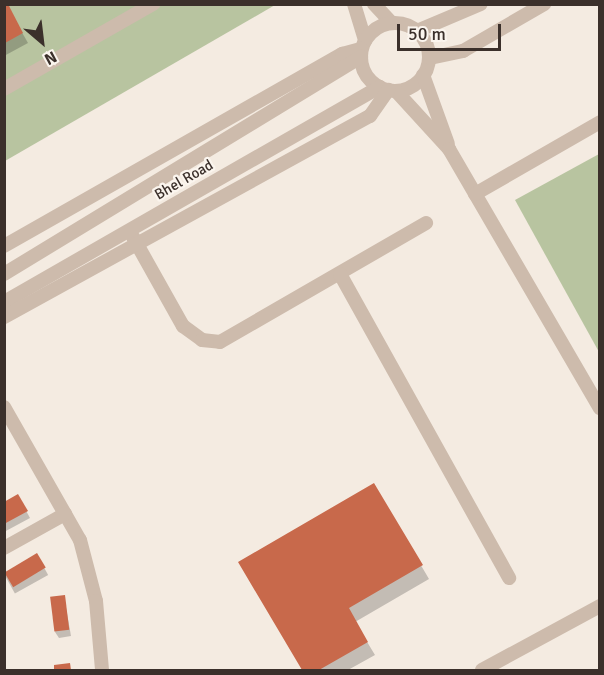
<!DOCTYPE html>
<style>
body{margin:0}
#map{position:relative;width:604px;height:675px;overflow:hidden;background:#f4ebe1;font-family:Signika,sans-serif}
div>[style]{position:absolute}
[style*='--x']{left:calc(var(--x)*1px);top:calc(var(--y)*1px);width:calc(var(--w)*1px);rotate:calc(var(--a)*1deg)}
.green>*{inset:0;background:#b8c4a0}
.shadow>*{inset:0;background:#0003;transform-origin:0 0}
.building>*{inset:0;background:#c8694b;transform-origin:0 0}
.minor>*{height:14px;margin:-7px;padding:0 7px;transform-origin:7px;border-radius:7px;background:#cdbbac}
.minor>.ring{margin:-7px;padding:0;box-sizing:content-box;background:none;border:14px solid #cdbbac;border-radius:50%}
span{translate:-50% -50%;white-space:nowrap;text-align:center;line-height:1.15;-webkit-text-stroke:4.5px #fbf5ee;paint-order:stroke}
.street-label{font-size:15px;color:#3b302b}
.frame{position:absolute;inset:0;border:6px solid #3b302b;pointer-events:none}
.north{position:absolute;left:12px;top:12px;width:60px;height:60px;-webkit-text-stroke:4px #fbf5ee;paint-order:stroke;rotate:152deg;font-size:16px;font-weight:700;line-height:24px;text-align:center;color:#3b302b}
.north::after{content:'';display:block;margin:auto;width:21px;height:27px;background:#3b302b;clip-path:polygon(50% 0,100% 100%,50% 72%,0 100%)}
.scale{position:absolute;left:397px;top:24px;width:104px;height:27px;box-sizing:border-box;border:3px solid #3b302b;border-top:0;padding-left:8px;font-size:18px;line-height:21px;white-space:nowrap;color:#3b302b;-webkit-text-stroke:4px #fbf5ee;paint-order:stroke}
</style>
<div id="map">
<div class="green">
<div style="clip-path:polygon(5px 5px,275px 5px,5px 161px)"></div>
<div style="clip-path:polygon(599px 154px,599px 352px,515px 200px)"></div>
</div>
<div class="shadow">
<div style="clip-path:polygon(7px 6px,28px 43px,4px 56px,4px 7px)"></div>
<div style="clip-path:polygon(374px 485px,429px 579px,355px 622px,375px 655px,348px 670px,304px 670px,241px 562px)"></div>
<div style="clip-path:polygon(18px 496px,30px 518px,4px 532px,4px 504px)"></div>
<div style="left:37px;top:555px;width:23px;height:38px;rotate:61deg"></div>
<div style="clip-path:polygon(64px 596px,71px 636px,59px 638px,55px 632px)"></div>
</div>
<div class="building">
<div style="clip-path:polygon(8px 4px,23px 33px,5px 43px,5px 6px)"></div>
<div style="clip-path:polygon(374px 483px,423px 565px,349px 608px,368px 642px,319px 670px,302px 670px,238px 562px)"></div>
<div style="clip-path:polygon(18px 494px,28px 511px,4px 524px,4px 502px)"></div>
<div style="left:37px;top:553px;width:17px;height:38px;rotate:59deg"></div>
<div style="left:65px;top:595px;width:35px;height:15px;rotate:83deg"></div>
<div style="clip-path:polygon(70px 663px,71px 670px,54px 670px,54px 665px)"></div>
</div>
<div class="minor">
<div style="--x:354;--y:4;--w:38;--a:73"></div>
<div style="--x:374;--y:4;--w:26;--a:47"></div>
<div class="ring" style="left:361px;top:23px;width:54px;height:54px"></div>
<div style="--x:417;--y:31;--w:69;--a:-22.9"></div>
<div style="--x:430;--y:58;--w:34;--a:-12"></div>
<div style="--x:463;--y:51;--w:94;--a:-30.1"></div>
<div style="--x:423;--y:75;--w:73;--a:70.1"></div>
<div style="--x:4;--y:89;--w:172;--a:-29.7"></div>
<div style="--x:396;--y:91;--w:79;--a:47.6"></div>
<div style="--x:449;--y:149;--w:300;--a:59.8"></div>
<div style="--x:475;--y:194;--w:144;--a:-29.9"></div>
<div style="--x:133;--y:237;--w:102;--a:60.7"></div>
<div style="--x:183;--y:326;--w:24;--a:36"></div>
<div style="--x:202;--y:340;--w:18;--a:6"></div>
<div style="--x:220;--y:342;--w:238;--a:-30"></div>
<div style="--x:4;--y:246;--w:389;--a:-29.6"></div>
<div style="--x:342;--y:54;--w:20;--a:-15"></div>
<div style="--x:4;--y:274;--w:418;--a:-31.3"></div>
<div style="--x:340;--y:274;--w:348;--a:60.9"></div>
<div style="--x:4;--y:302;--w:433;--a:-29.8"></div>
<div style="--x:4;--y:317;--w:418;--a:-28.8"></div>
<div style="--x:370;--y:116;--w:32;--a:-55"></div>
<div style="--x:4;--y:407;--w:153;--a:60.3"></div>
<div style="--x:80;--y:540;--w:63;--a:75.3"></div>
<div style="--x:96;--y:601;--w:69;--a:85"></div>
<div style="--x:4;--y:548;--w:70;--a:-29.1"></div>
<div style="--x:482;--y:670;--w:134;--a:-28.5"></div>
</div>
<div class="street-label">
<span style="left:184px;top:180px;rotate:-30deg">Bhel Road</span>
</div>
<div class="frame"></div>
<div class="north">N</div>
<div class="scale">50 m</div>
</div>
